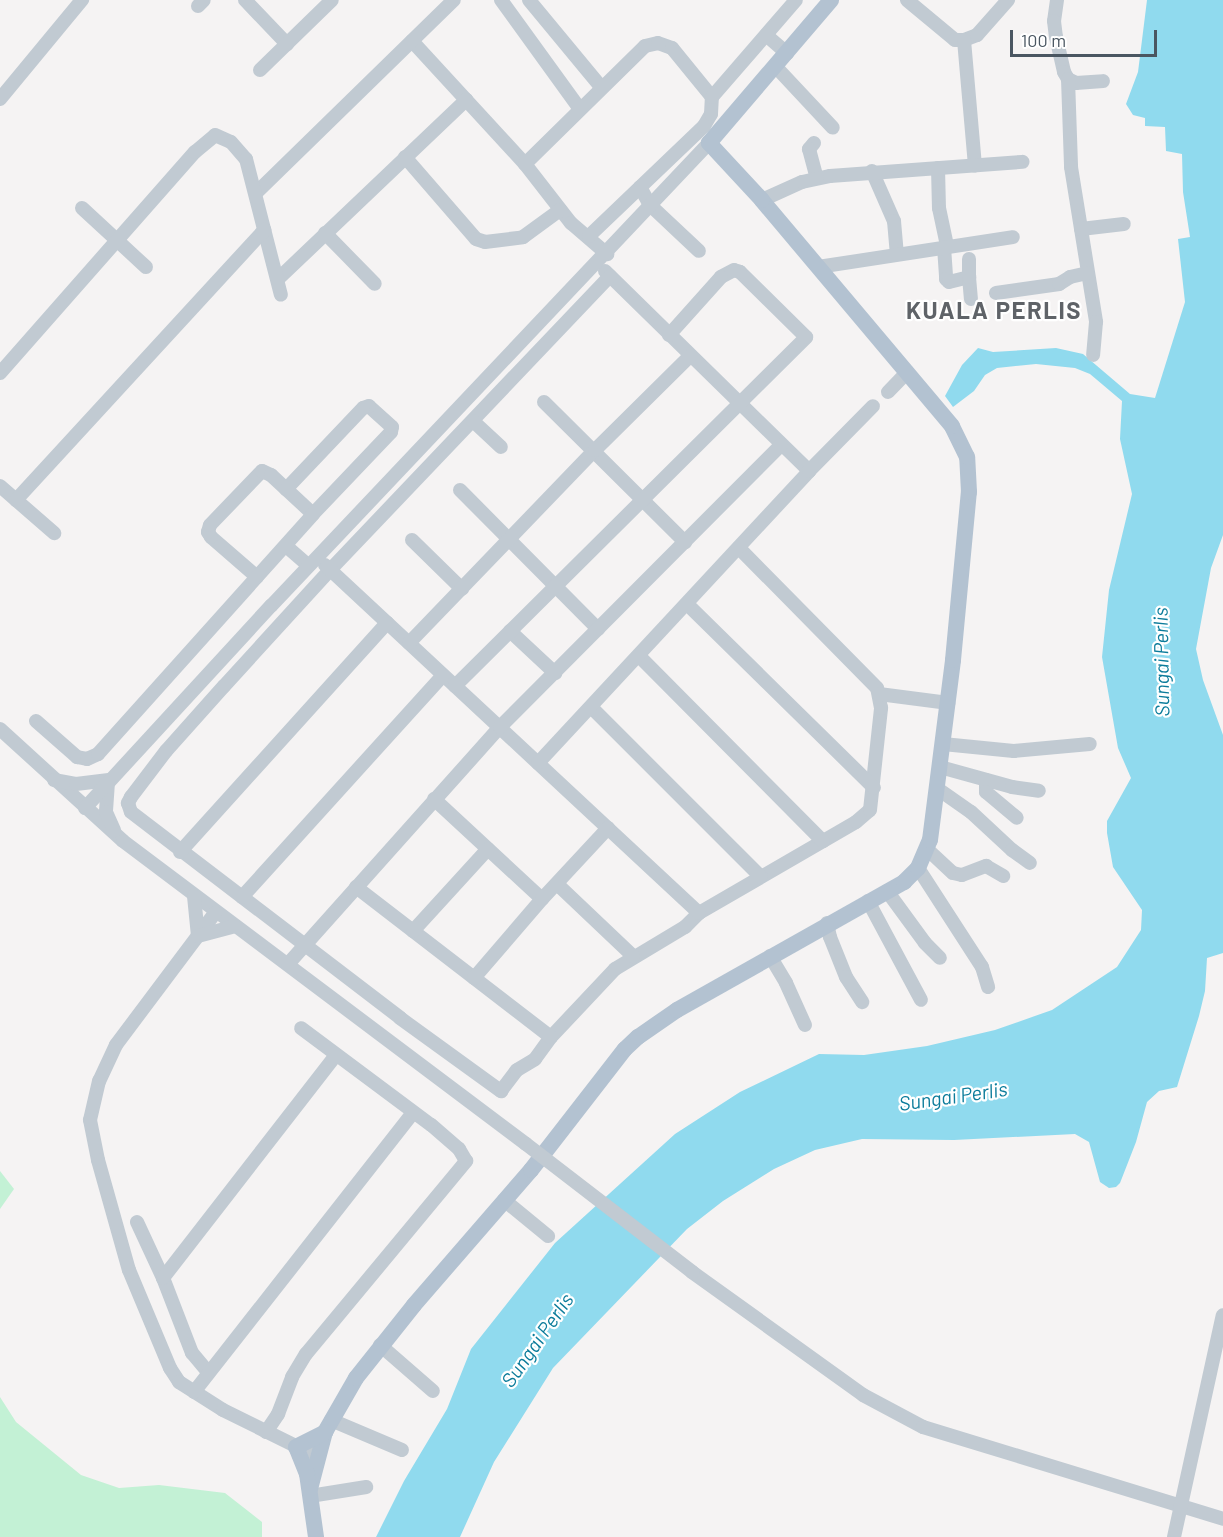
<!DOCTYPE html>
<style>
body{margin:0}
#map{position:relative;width:1223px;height:1537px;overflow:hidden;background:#f5f3f3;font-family:Barlow,sans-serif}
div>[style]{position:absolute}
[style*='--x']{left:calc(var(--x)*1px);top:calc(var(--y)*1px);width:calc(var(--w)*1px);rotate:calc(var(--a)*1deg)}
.green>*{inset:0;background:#c3f1d5}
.water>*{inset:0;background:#90daee}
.minor>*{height:14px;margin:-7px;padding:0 7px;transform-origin:7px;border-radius:7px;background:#c1cad2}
.major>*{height:16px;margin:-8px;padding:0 8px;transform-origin:8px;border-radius:8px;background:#b3c2d1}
.minor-bridge>*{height:14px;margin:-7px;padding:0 7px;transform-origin:7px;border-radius:7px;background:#c1cad2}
span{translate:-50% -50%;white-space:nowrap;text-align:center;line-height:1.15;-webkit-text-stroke:4.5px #fff;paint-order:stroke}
.water-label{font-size:20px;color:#0c7c9b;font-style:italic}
.district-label{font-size:24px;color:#5f6368;font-weight:700;letter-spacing:1.5px}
.scale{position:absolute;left:1010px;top:30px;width:147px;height:27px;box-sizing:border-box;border:3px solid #4a5661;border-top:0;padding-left:8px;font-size:18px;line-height:21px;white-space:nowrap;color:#4a5661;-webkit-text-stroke:4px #fff;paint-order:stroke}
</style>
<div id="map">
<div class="green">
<div style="clip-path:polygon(0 1171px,14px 1189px,0 1209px)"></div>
<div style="clip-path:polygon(0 1397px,16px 1422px,81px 1475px,119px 1488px,159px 1485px,225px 1493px,262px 1522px,262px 1537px,0 1537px)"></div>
</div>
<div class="water">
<div style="clip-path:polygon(1147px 0,1223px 0,1223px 535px,1211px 568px,1196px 649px,1203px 680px,1223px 735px,1223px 953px,1207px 958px,1205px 991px,1199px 1016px,1177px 1087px,1159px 1091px,1147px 1102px,1136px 1142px,1120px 1183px,1116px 1187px,1109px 1188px,1100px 1182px,1089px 1142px,1075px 1134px,954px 1140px,862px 1139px,815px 1150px,774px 1169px,723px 1201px,687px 1229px,553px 1368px,494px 1462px,460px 1537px,376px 1537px,404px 1481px,447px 1409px,471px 1349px,555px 1243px,675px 1134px,740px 1092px,819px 1054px,864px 1055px,927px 1046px,995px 1030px,1052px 1010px,1117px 967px,1141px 930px,1142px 910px,1113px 867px,1107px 833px,1107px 821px,1131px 778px,1118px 748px,1102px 657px,1109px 590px,1132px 494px,1120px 439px,1122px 401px,1090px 374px,1075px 368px,1036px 364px,997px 368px,985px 375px,974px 391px,953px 407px,945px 396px,962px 365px,978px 348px,993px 352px,1056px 348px,1083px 354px,1130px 394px,1155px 398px,1185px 302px,1178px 239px,1190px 237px,1183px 192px,1182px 154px,1166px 151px,1165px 127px,1145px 126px,1145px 118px,1133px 115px,1126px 104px,1138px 72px)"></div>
</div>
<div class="minor">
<div style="--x:245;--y:0;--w:61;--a:46.3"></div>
<div style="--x:501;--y:0;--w:135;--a:54.1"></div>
<div style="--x:529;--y:0;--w:113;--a:50.4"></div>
<div style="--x:907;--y:0;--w:62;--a:39.8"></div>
<div style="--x:955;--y:40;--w:9;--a:0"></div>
<div style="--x:964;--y:40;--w:14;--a:-21"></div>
<div style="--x:977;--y:35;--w:47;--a:-48.5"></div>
<div style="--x:1057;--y:0;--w:21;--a:98"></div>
<div style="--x:1054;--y:21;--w:16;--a:83"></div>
<div style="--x:1056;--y:37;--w:36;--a:77"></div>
<div style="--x:1064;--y:72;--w:8;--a:60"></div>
<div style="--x:1068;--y:79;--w:9;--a:27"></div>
<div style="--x:1076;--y:83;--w:27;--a:-4"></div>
<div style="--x:198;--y:6;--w:8;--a:-45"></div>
<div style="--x:766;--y:35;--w:28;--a:41"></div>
<div style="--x:964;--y:40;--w:126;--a:85"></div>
<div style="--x:412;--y:41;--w:167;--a:47.4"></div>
<div style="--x:525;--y:164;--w:75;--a:52.1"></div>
<div style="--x:571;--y:223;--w:48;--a:40.7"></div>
<div style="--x:776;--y:67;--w:83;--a:46.9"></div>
<div style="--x:260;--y:70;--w:100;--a:-44.2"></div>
<div style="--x:1068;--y:79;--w:88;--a:88"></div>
<div style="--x:1071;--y:167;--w:157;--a:80.8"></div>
<div style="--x:1096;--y:322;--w:33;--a:95"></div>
<div style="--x:0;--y:99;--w:129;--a:-50.4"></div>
<div style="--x:814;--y:143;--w:8;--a:130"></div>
<div style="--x:809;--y:149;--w:30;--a:75"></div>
<div style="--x:405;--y:157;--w:108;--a:49.1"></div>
<div style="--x:476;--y:239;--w:9;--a:18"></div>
<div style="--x:485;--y:242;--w:38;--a:-7"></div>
<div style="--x:523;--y:237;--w:46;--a:-36.1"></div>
<div style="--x:525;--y:164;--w:168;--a:-44.5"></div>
<div style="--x:645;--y:46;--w:13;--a:-13"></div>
<div style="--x:658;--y:43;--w:15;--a:20"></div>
<div style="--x:672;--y:48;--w:63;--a:50.8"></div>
<div style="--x:938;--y:168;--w:40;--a:88.6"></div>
<div style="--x:939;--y:208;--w:39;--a:78"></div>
<div style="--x:872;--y:171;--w:55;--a:66.3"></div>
<div style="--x:894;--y:221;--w:33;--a:85"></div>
<div style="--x:640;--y:187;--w:21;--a:61"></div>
<div style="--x:650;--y:205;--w:67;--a:43.2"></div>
<div style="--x:257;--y:192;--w:275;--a:-44.3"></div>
<div style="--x:762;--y:200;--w:44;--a:-24.2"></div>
<div style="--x:802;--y:182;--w:29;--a:-12"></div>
<div style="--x:830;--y:176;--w:193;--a:-4.2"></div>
<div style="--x:82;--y:208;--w:87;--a:42.7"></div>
<div style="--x:1081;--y:229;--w:43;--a:-6.6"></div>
<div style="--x:325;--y:233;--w:71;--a:45.6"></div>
<div style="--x:589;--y:236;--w:159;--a:-43.7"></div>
<div style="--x:704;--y:126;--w:14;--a:-60"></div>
<div style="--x:711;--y:114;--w:17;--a:-87"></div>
<div style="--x:712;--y:97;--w:128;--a:-49.1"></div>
<div style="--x:944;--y:247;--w:32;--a:86"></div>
<div style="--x:946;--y:279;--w:4;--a:45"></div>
<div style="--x:949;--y:282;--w:21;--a:-14"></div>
<div style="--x:969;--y:277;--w:22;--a:85"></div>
<div style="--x:969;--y:259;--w:18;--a:90"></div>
<div style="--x:818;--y:267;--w:197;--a:-8.7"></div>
<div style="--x:605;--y:271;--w:286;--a:44.4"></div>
<div style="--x:610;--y:276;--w:406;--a:133.6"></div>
<div style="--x:330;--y:570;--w:157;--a:132.4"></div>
<div style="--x:224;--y:686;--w:87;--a:131.7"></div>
<div style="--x:166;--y:751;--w:58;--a:127.3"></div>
<div style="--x:131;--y:797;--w:7;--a:117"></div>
<div style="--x:128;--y:803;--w:9;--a:72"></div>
<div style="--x:131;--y:812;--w:339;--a:37.4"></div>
<div style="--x:400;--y:1018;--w:125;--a:35.9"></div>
<div style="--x:501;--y:1091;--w:26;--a:-53"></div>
<div style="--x:517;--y:1070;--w:21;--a:-31"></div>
<div style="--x:535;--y:1059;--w:27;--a:-54"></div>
<div style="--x:551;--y:1037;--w:93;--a:-46.7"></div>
<div style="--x:615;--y:969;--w:82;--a:-31"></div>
<div style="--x:685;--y:927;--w:20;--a:-45"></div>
<div style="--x:699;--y:913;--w:181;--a:-30.1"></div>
<div style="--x:856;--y:822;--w:18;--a:-41"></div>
<div style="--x:870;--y:810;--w:103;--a:-83.8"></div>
<div style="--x:881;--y:708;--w:20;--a:-101"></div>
<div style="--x:877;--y:688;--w:197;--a:-134.6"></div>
<div style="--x:278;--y:279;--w:260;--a:-43.6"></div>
<div style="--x:996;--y:293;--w:64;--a:-8.1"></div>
<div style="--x:1059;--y:284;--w:13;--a:-32"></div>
<div style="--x:1070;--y:277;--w:18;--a:-13"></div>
<div style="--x:0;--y:373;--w:295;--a:-48.6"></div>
<div style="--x:195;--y:152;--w:26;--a:-40"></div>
<div style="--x:215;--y:135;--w:17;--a:24"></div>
<div style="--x:231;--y:142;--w:23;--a:49"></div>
<div style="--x:246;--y:159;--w:140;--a:75.6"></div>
<div style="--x:888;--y:392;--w:28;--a:-46"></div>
<div style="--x:544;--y:402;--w:199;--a:44.8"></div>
<div style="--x:473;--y:421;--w:38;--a:43"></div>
<div style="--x:0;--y:486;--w:72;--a:41"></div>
<div style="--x:460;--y:490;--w:196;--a:45.2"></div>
<div style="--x:16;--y:500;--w:367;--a:-47.4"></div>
<div style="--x:412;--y:540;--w:70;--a:44.4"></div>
<div style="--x:286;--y:546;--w:30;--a:41"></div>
<div style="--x:325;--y:565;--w:511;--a:42.94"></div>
<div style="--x:257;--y:577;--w:61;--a:-139"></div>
<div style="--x:211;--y:537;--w:6;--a:-121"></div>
<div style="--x:208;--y:532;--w:7;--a:-74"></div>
<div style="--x:210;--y:525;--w:75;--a:-46.1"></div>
<div style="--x:262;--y:471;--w:10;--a:24"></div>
<div style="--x:271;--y:475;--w:57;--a:42.9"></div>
<div style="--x:687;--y:604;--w:262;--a:44.5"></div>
<div style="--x:510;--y:631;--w:62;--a:43"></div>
<div style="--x:409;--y:643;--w:268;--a:-46.1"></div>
<div style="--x:595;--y:450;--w:134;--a:-44.7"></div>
<div style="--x:639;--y:656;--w:261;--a:45.2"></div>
<div style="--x:455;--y:686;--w:495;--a:-44.8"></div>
<div style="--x:806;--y:337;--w:93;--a:-135.4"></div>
<div style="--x:740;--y:272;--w:6;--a:-162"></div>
<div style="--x:734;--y:270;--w:15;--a:152"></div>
<div style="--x:721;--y:277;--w:78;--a:131.9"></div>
<div style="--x:879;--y:694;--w:70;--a:7.4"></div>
<div style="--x:591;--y:707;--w:240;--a:45"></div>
<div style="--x:36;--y:721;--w:55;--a:41.3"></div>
<div style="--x:77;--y:757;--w:10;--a:11"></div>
<div style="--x:87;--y:759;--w:12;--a:-24"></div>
<div style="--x:98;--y:754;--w:322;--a:-48.1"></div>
<div style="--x:313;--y:514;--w:113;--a:-46.4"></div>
<div style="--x:391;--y:432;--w:5;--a:-79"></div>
<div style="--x:392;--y:427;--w:31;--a:-138"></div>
<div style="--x:369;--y:406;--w:6;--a:162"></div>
<div style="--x:363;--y:408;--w:112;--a:133.5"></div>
<div style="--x:0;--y:729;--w:166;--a:42.3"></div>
<div style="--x:123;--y:841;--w:504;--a:36.94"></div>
<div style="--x:943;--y:744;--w:71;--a:5.6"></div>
<div style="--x:1014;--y:751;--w:76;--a:-5.3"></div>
<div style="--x:538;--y:763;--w:398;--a:-47.1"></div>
<div style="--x:809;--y:471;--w:91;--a:-45.4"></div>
<div style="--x:940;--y:767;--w:75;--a:15.5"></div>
<div style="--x:1012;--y:787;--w:27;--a:8"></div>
<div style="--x:54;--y:780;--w:22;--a:10"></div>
<div style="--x:76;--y:784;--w:33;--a:-7"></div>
<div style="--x:986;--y:780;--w:12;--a:90"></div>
<div style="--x:986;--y:792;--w:40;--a:40"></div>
<div style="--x:108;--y:782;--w:30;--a:94"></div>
<div style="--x:106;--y:812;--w:20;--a:66"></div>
<div style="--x:938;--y:789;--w:40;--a:34.9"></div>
<div style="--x:971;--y:812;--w:56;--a:42.8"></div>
<div style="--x:1012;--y:850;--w:22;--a:36"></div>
<div style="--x:434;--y:799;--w:147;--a:42.8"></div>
<div style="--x:85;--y:808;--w:275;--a:-47.4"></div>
<div style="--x:271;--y:606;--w:637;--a:-46.59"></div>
<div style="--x:927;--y:849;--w:35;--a:43"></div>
<div style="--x:953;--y:873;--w:9;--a:13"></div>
<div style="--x:962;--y:875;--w:26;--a:-21"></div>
<div style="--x:986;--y:866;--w:20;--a:30"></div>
<div style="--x:180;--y:852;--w:309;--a:-47.9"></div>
<div style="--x:918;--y:868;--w:118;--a:57.1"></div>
<div style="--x:982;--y:967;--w:21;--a:73"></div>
<div style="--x:557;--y:884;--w:105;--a:43.5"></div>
<div style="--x:356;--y:887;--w:246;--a:37.6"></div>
<div style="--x:887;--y:891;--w:64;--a:53.8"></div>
<div style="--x:925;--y:943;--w:21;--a:45"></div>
<div style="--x:194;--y:896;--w:40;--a:84.3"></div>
<div style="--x:242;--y:897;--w:299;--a:-47.8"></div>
<div style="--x:868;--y:901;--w:112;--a:61.8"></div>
<div style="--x:215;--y:913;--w:165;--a:126.9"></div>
<div style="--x:116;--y:1045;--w:40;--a:115"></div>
<div style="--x:99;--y:1081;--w:40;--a:103"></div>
<div style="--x:90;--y:1120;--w:41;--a:78.7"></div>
<div style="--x:98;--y:1160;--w:114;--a:74.3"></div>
<div style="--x:129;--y:1270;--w:106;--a:67.3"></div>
<div style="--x:170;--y:1368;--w:17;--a:57"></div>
<div style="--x:179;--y:1382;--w:52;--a:32.5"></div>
<div style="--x:223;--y:1410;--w:106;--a:26.3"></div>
<div style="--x:827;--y:923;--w:14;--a:78"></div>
<div style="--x:830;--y:937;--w:43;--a:68.2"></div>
<div style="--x:846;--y:977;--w:30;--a:57"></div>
<div style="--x:413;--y:931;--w:111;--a:-47.6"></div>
<div style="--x:198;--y:936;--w:38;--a:-15"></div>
<div style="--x:770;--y:956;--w:31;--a:59"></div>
<div style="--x:786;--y:983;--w:46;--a:65.7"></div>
<div style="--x:288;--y:964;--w:318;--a:-48.2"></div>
<div style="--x:500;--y:727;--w:398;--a:-45.1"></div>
<div style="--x:474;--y:978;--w:104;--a:-49.3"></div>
<div style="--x:542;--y:899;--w:97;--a:-47.1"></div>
<div style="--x:504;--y:1200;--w:57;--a:39.3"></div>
<div style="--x:137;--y:1222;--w:62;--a:65.1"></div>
<div style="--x:692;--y:1272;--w:211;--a:35.7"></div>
<div style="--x:863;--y:1395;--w:68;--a:28.1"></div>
<div style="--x:923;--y:1427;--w:314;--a:17"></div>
<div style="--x:380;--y:1345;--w:70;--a:41"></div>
<div style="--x:208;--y:1372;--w:25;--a:-130"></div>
<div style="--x:192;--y:1353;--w:80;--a:-111.1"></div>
<div style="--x:163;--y:1278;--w:282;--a:-52.2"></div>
<div style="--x:194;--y:1392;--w:355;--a:-51.9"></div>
<div style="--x:331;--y:1420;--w:77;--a:22.9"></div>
<div style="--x:266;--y:1432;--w:22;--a:-56"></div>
<div style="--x:278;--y:1414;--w:40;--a:-69"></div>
<div style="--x:292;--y:1377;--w:27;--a:-59"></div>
<div style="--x:306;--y:1354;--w:251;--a:-50.3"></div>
<div style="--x:466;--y:1161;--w:14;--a:-120"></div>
<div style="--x:459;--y:1149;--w:37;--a:-139"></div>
<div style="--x:431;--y:1125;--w:162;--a:-143.3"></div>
<div style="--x:310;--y:1496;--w:57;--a:-9.1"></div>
<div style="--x:1174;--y:1537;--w:227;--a:-77.6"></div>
</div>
<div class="major">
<div style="--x:310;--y:1489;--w:59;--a:-75.3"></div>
<div style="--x:325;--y:1432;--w:62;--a:-60.1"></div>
<div style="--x:356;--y:1378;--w:93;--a:-51.5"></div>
<div style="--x:414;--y:1305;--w:179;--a:-49.1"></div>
<div style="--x:531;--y:1170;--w:153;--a:-52.2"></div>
<div style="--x:625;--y:1049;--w:18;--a:-43"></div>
<div style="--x:638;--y:1037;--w:47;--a:-34.7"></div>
<div style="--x:677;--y:1010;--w:261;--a:-29.4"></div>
<div style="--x:904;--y:882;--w:20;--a:-45"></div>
<div style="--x:918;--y:868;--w:30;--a:-67"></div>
<div style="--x:930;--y:840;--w:181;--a:-82.7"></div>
<div style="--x:953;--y:660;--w:169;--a:-84.6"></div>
<div style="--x:969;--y:492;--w:35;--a:-93"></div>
<div style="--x:967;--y:457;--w:34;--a:-116"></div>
<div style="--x:952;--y:426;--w:295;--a:-130.1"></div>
<div style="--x:762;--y:200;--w:78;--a:-132.9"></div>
<div style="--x:709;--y:143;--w:188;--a:-49.5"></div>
<div style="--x:316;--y:1537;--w:64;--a:-98.1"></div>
<div style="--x:307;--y:1474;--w:29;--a:-112"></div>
<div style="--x:296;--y:1447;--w:33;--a:-27"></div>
</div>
<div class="minor-bridge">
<div style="--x:526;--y:1144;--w:210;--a:37.6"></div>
</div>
<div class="water-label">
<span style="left:1161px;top:662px;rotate:-91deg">Sungai Perlis</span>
<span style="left:953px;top:1096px;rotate:-8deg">Sungai Perlis</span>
<span style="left:537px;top:1340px;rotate:-55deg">Sungai Perlis</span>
</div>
<div class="district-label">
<span style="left:994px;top:310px">KUALA PERLIS</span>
</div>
<div class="scale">100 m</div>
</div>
